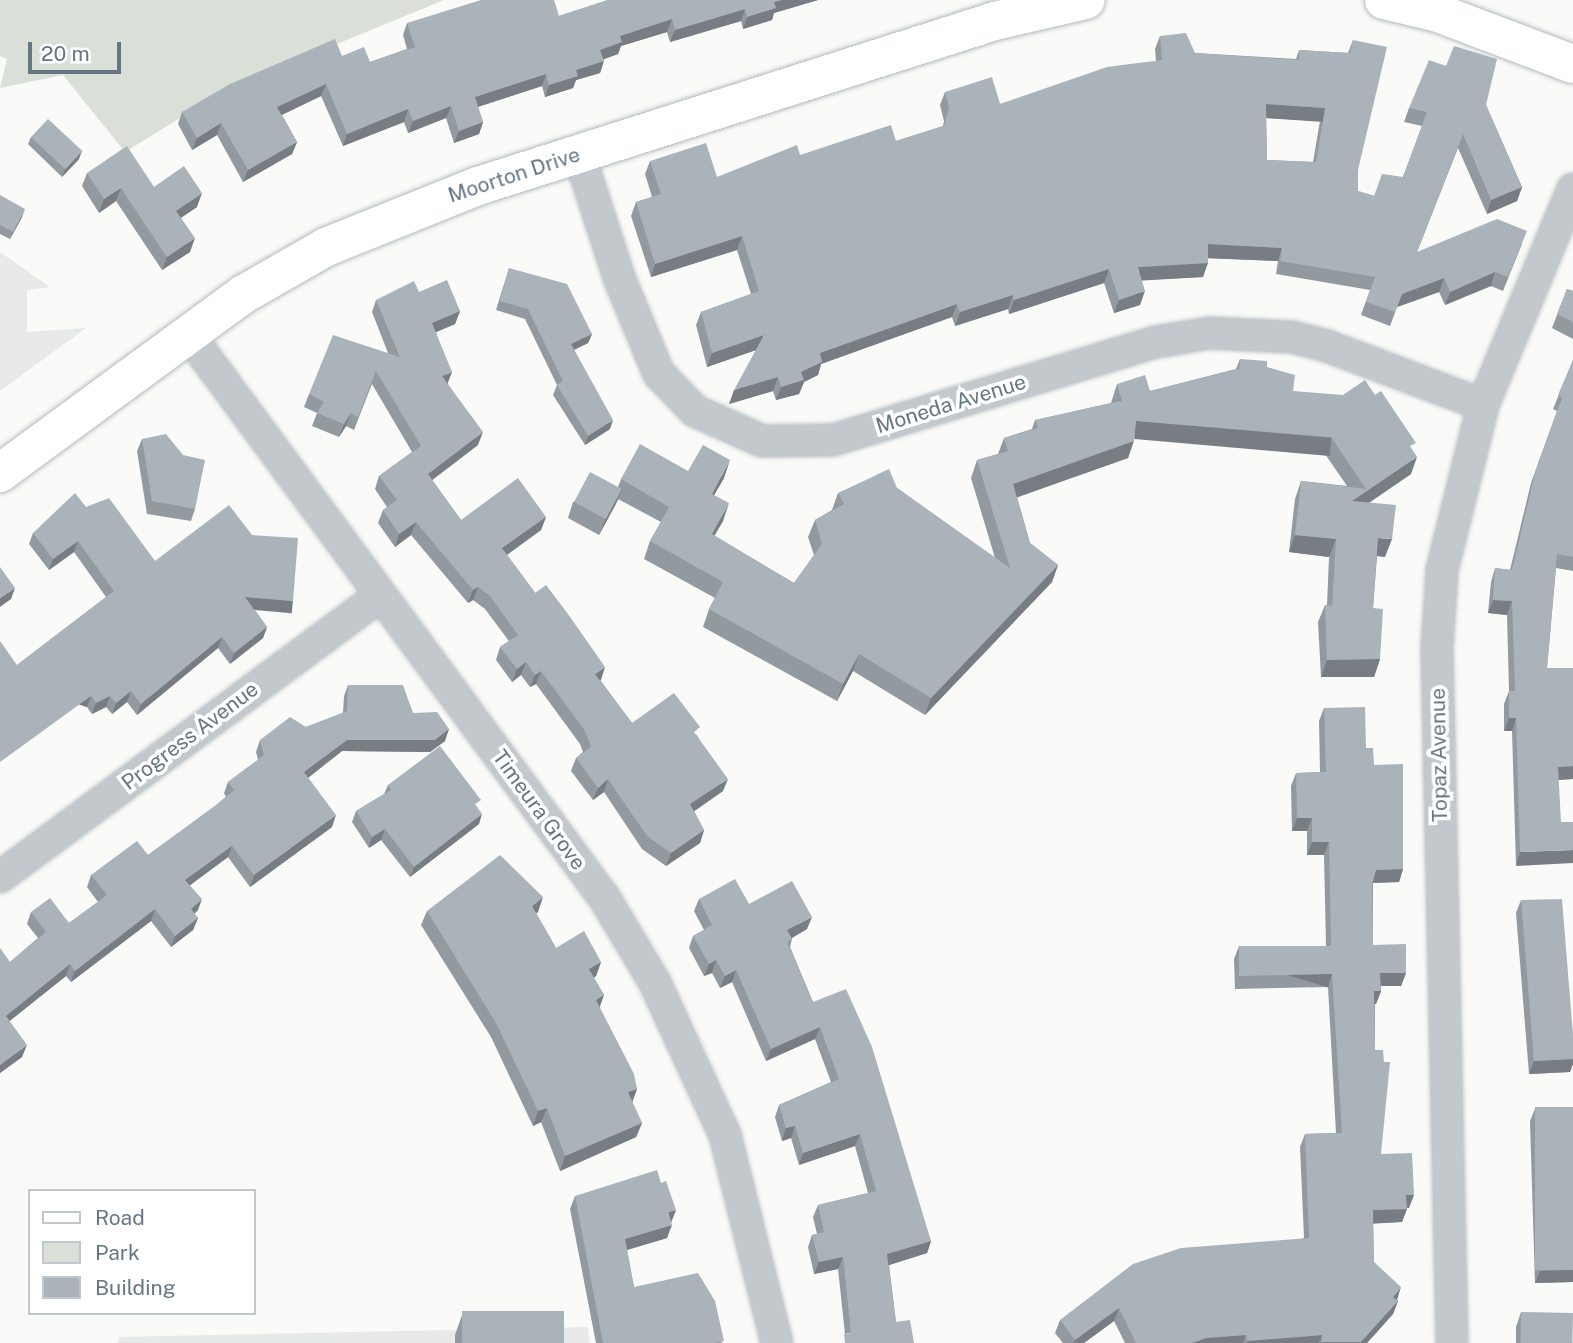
<!DOCTYPE html>
<style>
body{margin:0}
#map{position:relative;width:1573px;height:1343px;overflow:hidden;background:#fafaf8;font-family:"Public Sans",sans-serif}
div>[style]{position:absolute}
[style*='--x']{left:calc(var(--x)*1px);top:calc(var(--y)*1px);width:calc(var(--w)*1px);rotate:calc(var(--a)*1deg)}
.built>*{inset:0;background:#e8e9e9}
.green>*{inset:0;background:#dadfd7}
.roads{filter:drop-shadow(0 0 2px #b3babf) drop-shadow(0 0 2px #b3babf)}
.street>*{height:30px;margin:-15px;padding:0 15px;transform-origin:15px;border-radius:15px;background:#c3c8cc}
.secondary>*{height:38px;margin:-19px;padding:0 19px;transform-origin:19px;border-radius:19px;background:#fff}
.wall>*{inset:0;background:#929a9f}
.shaded-wall>*{inset:0;background:#777d82;transform-origin:0 0}
.building>*{inset:0;background:#aab3b9;transform-origin:0 0}
span{translate:-50% -50%;white-space:nowrap;text-align:center;line-height:1.15;-webkit-text-stroke:7px #fff;paint-order:stroke}
.street-label{font-size:21px;color:#657683}
.legend{position:absolute;left:28px;top:1189px;width:228px;height:126px;box-sizing:border-box;background:#fff;border:2px solid #c1c8cd;margin:0;padding:9px 12px;list-style:none;font-size:21px;color:#657683}
.legend li{display:flex;align-items:center;gap:14px;height:35px}
.legend b{width:35px;border:2px solid #c1c8cd}
.scale{position:absolute;left:28px;top:42px;width:93px;height:32px;box-sizing:border-box;border:4px solid #657683;border-top:0;padding-left:9px;font-size:21px;line-height:24px;white-space:nowrap;color:#657683;-webkit-text-stroke:5px #fff;paint-order:stroke}
</style>
<div id="map">
<div class="built">
<div style="clip-path:polygon(0 252px,50px 287px,27px 290px,27px 332px,86px 328px,0 391px)"></div>
<div style="clip-path:polygon(588px 1327px,590px 1343px,117px 1343px,119px 1337px)"></div>
</div>
<div class="green">
<div style="clip-path:polygon(0 0,444px 0,227px 89px,125px 152px,63px 75px,0 88px,7px 59px,0 56px)"></div>
</div>
<div class="roads">
<div class="street">
<div style="--x:579;--y:154;--w:133;--a:72"></div>
<div style="--x:620;--y:280;--w:102;--a:67.5"></div>
<div style="--x:659;--y:374;--w:52;--a:45.8"></div>
<div style="--x:695;--y:411;--w:73;--a:24.1"></div>
<div style="--x:762;--y:441;--w:71;--a:-0.8"></div>
<div style="--x:833;--y:440;--w:338;--a:-16.9"></div>
<div style="--x:1156;--y:342;--w:54;--a:-9.6"></div>
<div style="--x:1209;--y:333;--w:83;--a:2.8"></div>
<div style="--x:1292;--y:337;--w:36;--a:14"></div>
<div style="--x:1327;--y:346;--w:167;--a:20.7"></div>
<div style="--x:189;--y:335;--w:701;--a:53.59"></div>
<div style="--x:605;--y:899;--w:98;--a:59.2"></div>
<div style="--x:655;--y:983;--w:167;--a:65.3"></div>
<div style="--x:725;--y:1135;--w:214;--a:76"></div>
<div style="--x:0;--y:877;--w:473;--a:-36.5"></div>
<div style="--x:1452;--y:1343;--w:695;--a:-91.24"></div>
<div style="--x:1437;--y:648;--w:78;--a:-86.3"></div>
<div style="--x:1442;--y:570;--w:170;--a:-76"></div>
<div style="--x:1483;--y:405;--w:234;--a:-67.4"></div>
</div>
<div class="secondary">
<div style="--x:1384;--y:0;--w:56;--a:13.5"></div>
<div style="--x:1438;--y:13;--w:144;--a:20.7"></div>
<div style="--x:0;--y:473;--w:303;--a:-36.3"></div>
<div style="--x:244;--y:294;--w:95;--a:-29.8"></div>
<div style="--x:326;--y:247;--w:164;--a:-21.9"></div>
<div style="--x:478;--y:186;--w:543;--a:-17.7"></div>
<div style="--x:995;--y:21;--w:93;--a:-13"></div>
</div>
</div>
<div class="wall">
<div style="clip-path:polygon(608px 0,818px 0,774px 13px,772px 20px,743px 29px,741px 21px,670px 42px,667px 32px,621px 46px,618px 54px,604px 59px,600px 73px,576px 80px,573px 88px,545px 97px,542px 86px,478px 107px,483px 122px,479px 134px,454px 143px,446px 118px,408px 133px,404px 122px,343px 146px,321px 96px,282px 115px,297px 142px,292px 154px,243px 182px,217px 135px,192px 150px,178px 124px,182px 112px,342px 56px,370px 62px,407px 49px,403px 35px,407px 23px,559px 16px)"></div>
<div style="clip-path:polygon(evenodd,1160px 36px,1195px 53px,1296px 59px,1299px 50px,1348px 53px,1353px 40px,1358px 191px,1374px 196px,1403px 177px,1422px 126px,1404px 122px,1409px 108px,1486px 105px,1522px 187px,1517px 201px,1487px 214px,1458px 148px,1417px 252px,1522px 244px,1503px 291px,1491px 286px,1445px 305px,1439px 292px,1397px 307px,1390px 326px,1361px 315px,1370px 290px,1276px 274px,1278px 261px,1208px 258px,1203px 277px,1142px 280px,1140px 305px,1114px 313px,1104px 283px,1009px 314px,1008px 309px,955px 326px,952px 317px,821px 364px,818px 375px,804px 382px,799px 394px,776px 400px,773px 391px,729px 404px,756px 350px,707px 367px,696px 325px,701px 312px,751px 294px,737px 250px,651px 277px,631px 216px,636px 202px,652px 197px,645px 174px,650px 161px,717px 177px,800px 155px,896px 141px,943px 126px,944px 121px,940px 105px,945px 92px,1000px 104px,1156px 61px,1155px 49px,1160px 36px,1266px 118px,1320px 121px,1313px 162px,1267px 160px,1266px 118px)"></div>
<div style="clip-path:polygon(31px 137px,79px 159px,62px 177px,28px 144px)"></div>
<div style="clip-path:polygon(87px 173px,154px 187px,197px 207px,181px 218px,190px 252px,162px 270px,116px 201px,99px 213px,82px 186px)"></div>
<div style="clip-path:polygon(0 195px,22px 217px,10px 239px,0 234px)"></div>
<div style="clip-path:polygon(509px 268px,592px 334px,588px 343px,574px 350px,610px 429px,585px 445px,553px 395px,557px 385px,525px 319px,496px 310px)"></div>
<div style="clip-path:polygon(1567px 289px,1573px 291px,1573px 339px,1552px 328px)"></div>
<div style="clip-path:polygon(419px 292px,460px 311px,455px 324px,436px 332px,448px 384px,478px 445px,432px 480px,461px 520px,546px 517px,541px 530px,507px 555px,632px 723px,697px 735px,723px 791px,694px 811px,704px 830px,700px 843px,666px 866px,642px 849px,604px 792px,593px 800px,571px 771px,576px 758px,583px 752px,580px 744px,536px 684px,530px 687px,521px 675px,512px 682px,496px 660px,500px 647px,509px 641px,485px 609px,473px 600px,468px 603px,411px 535px,395px 547px,378px 523px,383px 510px,387px 507px,375px 489px,379px 476px,412px 452px,372px 384px,354px 430px,346px 426px,339px 437px,312px 426px,317px 413px,304px 407px,309px 394px,388px 353px,372px 312px,376px 300px)"></div>
<div style="clip-path:polygon(1240px 359px,1267px 367px,1293px 391px,1413px 451px,1411px 474px,1369px 503px,1385px 557px,1377px 556px,1373px 608px,1380px 659px,1374px 677px,1321px 677px,1318px 622px,1325px 605px,1327px 605px,1329px 557px,1289px 552px,1295px 499px,1301px 481px,1347px 486px,1325px 454px,1134px 438px,1128px 458px,1017px 497px,1030px 543px,1058px 565px,1052px 582px,925px 715px,853px 671px,837px 701px,703px 627px,709px 609px,715px 598px,644px 559px,650px 541px,661px 522px,618px 499px,599px 535px,568px 518px,573px 502px,618px 487px,621px 479px,688px 471px,724px 478px,714px 495px,723px 521px,714px 536px,794px 583px,814px 555px,808px 537px,815px 520px,832px 510px,838px 493px,897px 488px,995px 558px,971px 478px,977px 460px,998px 454px,1004px 438px,1032px 429px,1035px 420px,1111px 403px,1117px 384px,1150px 391px,1236px 369px)"></div>
<div style="clip-path:polygon(1573px 360px,1573px 571px,1556px 568px,1547px 668px,1573px 779px,1558px 780px,1516px 866px,1512px 731px,1504px 731px,1504px 704px,1509px 691px,1507px 615px,1488px 613px,1491px 582px,1495px 568px,1510px 570px,1531px 483px,1557px 411px,1553px 409px)"></div>
<div style="clip-path:polygon(142px 439px,195px 509px,191px 521px,147px 514px,137px 451px)"></div>
<div style="clip-path:polygon(86px 507px,155px 561px,293px 601px,289px 612px,254px 609px,267px 627px,263px 638px,230px 664px,218px 648px,137px 715px,127px 702px,112px 714px,106px 707px,92px 714px,87px 707px,17px 665px,106px 597px,74px 552px,49px 570px,29px 544px,33px 533px)"></div>
<div style="clip-path:polygon(348px 685px,413px 713px,445px 741px,430px 752px,342px 751px,308px 778px,332px 827px,250px 887px,228px 857px,190px 885px,198px 910px,194px 914px,198px 918px,193px 930px,171px 947px,151px 921px,71px 982px,66px 976px,9px 1021px,22px 1057px,0 1073px,10px 962px,38px 938px,27px 924px,31px 912px,69px 923px,98px 902px,87px 887px,91px 875px,148px 855px,215px 806px,226px 797px,224px 793px,228px 782px,258px 760px,256px 752px,260px 740px,306px 727px,343px 713px,344px 696px)"></div>
<div style="clip-path:polygon(1324px 708px,1366px 748px,1374px 765px,1403px 869px,1399px 882px,1373px 883px,1373px 945px,1406px 973px,1401px 986px,1381px 986px,1381px 991px,1376px 1004px,1375px 1004px,1375px 1050px,1381px 1154px,1409px 1208px,1407px 1208px,1402px 1222px,1373px 1223px,1374px 1262px,1398px 1301px,1393px 1314px,1367px 1343px,1125px 1343px,1114px 1321px,1084px 1343px,1063px 1343px,1055px 1333px,1060px 1320px,1304px 1238px,1300px 1147px,1305px 1134px,1336px 1133px,1328px 987px,1235px 989px,1234px 959px,1239px 946px,1326px 946px,1324px 855px,1307px 855px,1307px 831px,1292px 831px,1291px 786px,1296px 773px,1320px 772px,1319px 721px)"></div>
<div style="clip-path:polygon(388px 785px,478px 808px,479px 824px,410px 877px,381px 840px,369px 848px,352px 822px,356px 811px,384px 794px)"></div>
<div style="clip-path:polygon(699px 899px,749px 904px,807px 929px,792px 938px,792px 939px,790px 947px,813px 1002px,931px 1241px,927px 1253px,889px 1265px,896px 1322px,845px 1334px,838px 1269px,814px 1274px,808px 1247px,812px 1235px,817px 1234px,813px 1217px,818px 1205px,868px 1193px,855px 1146px,799px 1165px,791px 1138px,782px 1141px,775px 1117px,779px 1105px,831px 1082px,815px 1039px,766px 1061px,732px 982px,720px 988px,712px 973px,704px 976px,689px 948px,693px 936px,704px 930px,694px 911px)"></div>
<div style="clip-path:polygon(1521px 900px,1573px 1059px,1573px 1064px,1570px 1072px,1529px 1074px,1516px 913px)"></div>
<div style="clip-path:polygon(427px 911px,538px 912px,536px 913px,556px 948px,601px 962px,596px 976px,594px 978px,604px 995px,599px 1007px,637px 1089px,632px 1102px,642px 1123px,636px 1137px,560px 1171px,541px 1122px,533px 1126px,491px 1037px,421px 925px)"></div>
<div style="clip-path:polygon(1573px 1107px,1573px 1282px,1535px 1283px,1530px 1121px,1535px 1109px)"></div>
<div style="clip-path:polygon(575px 1196px,671px 1222px,667px 1238px,627px 1250px,634px 1287px,723px 1343px,596px 1343px,570px 1209px)"></div>
<div style="clip-path:polygon(1521px 1312px,1573px 1343px,1516px 1343px,1516px 1327px)"></div>
<div style="clip-path:polygon(462px 1315px,564px 1343px,455px 1343px,455px 1335px)"></div>
</div>
<div class="shaded-wall">
<div style="clip-path:polygon(782px 0,818px 0,774px 13px,772px 20px,743px 29px,747px 17px,774px 2px)"></div>
<div style="clip-path:polygon(745px 9px,741px 21px,670px 42px,675px 30px)"></div>
<div style="clip-path:polygon(672px 19px,667px 32px,621px 46px,618px 54px,596px 62px,600px 50px,620px 36px)"></div>
<div style="clip-path:polygon(604px 61px,600px 73px,576px 80px,573px 88px,545px 97px,549px 85px,576px 70px)"></div>
<div style="clip-path:polygon(546px 74px,542px 86px,471px 109px,475px 97px)"></div>
<div style="clip-path:polygon(326px 84px,321px 96px,273px 119px,277px 107px)"></div>
<div style="left:1266px;top:104px;width:59px;height:14px;rotate:4deg"></div>
<div style="clip-path:polygon(451px 106px,446px 118px,408px 133px,413px 121px)"></div>
<div style="clip-path:polygon(408px 109px,404px 122px,343px 146px,347px 134px)"></div>
<div style="clip-path:polygon(483px 122px,479px 134px,454px 143px,459px 131px)"></div>
<div style="clip-path:polygon(221px 123px,217px 135px,192px 150px,197px 138px)"></div>
<div style="clip-path:polygon(297px 142px,292px 154px,243px 182px,248px 170px)"></div>
<div style="clip-path:polygon(82px 151px,79px 159px,62px 177px,65px 169px)"></div>
<div style="clip-path:polygon(1522px 187px,1517px 201px,1487px 214px,1491px 200px)"></div>
<div style="clip-path:polygon(121px 188px,116px 201px,99px 213px,104px 199px)"></div>
<div style="clip-path:polygon(202px 193px,197px 207px,171px 224px,176px 211px)"></div>
<div style="clip-path:polygon(25px 209px,22px 217px,10px 239px,13px 232px)"></div>
<div style="clip-path:polygon(742px 236px,737px 250px,651px 277px,655px 264px)"></div>
<div style="clip-path:polygon(195px 238px,190px 252px,162px 270px,167px 257px)"></div>
<div style="clip-path:polygon(1208px 244px,1282px 248px,1278px 261px,1203px 258px)"></div>
<div style="clip-path:polygon(1208px 263px,1203px 277px,1133px 281px,1138px 267px)"></div>
<div style="clip-path:polygon(1109px 269px,1104px 283px,1009px 314px,1014px 300px)"></div>
<div style="clip-path:polygon(1495px 272px,1491px 286px,1445px 305px,1450px 292px)"></div>
<div style="clip-path:polygon(1444px 278px,1439px 292px,1397px 307px,1390px 326px,1402px 294px)"></div>
<div style="clip-path:polygon(1145px 291px,1140px 305px,1114px 313px,1119px 300px)"></div>
<div style="clip-path:polygon(1013px 295px,1008px 309px,955px 326px,960px 312px)"></div>
<div style="clip-path:polygon(957px 304px,952px 317px,821px 364px,818px 375px,804px 382px,799px 394px,776px 400px,781px 387px,801px 372px,820px 353px)"></div>
<div style="clip-path:polygon(460px 311px,455px 324px,427px 336px,432px 323px)"></div>
<div style="clip-path:polygon(592px 334px,588px 343px,567px 353px,571px 344px)"></div>
<div style="clip-path:polygon(764px 335px,759px 349px,707px 367px,712px 353px)"></div>
<div style="clip-path:polygon(452px 372px,447px 385px,442px 376px)"></div>
<div style="clip-path:polygon(778px 377px,773px 391px,729px 404px,734px 390px)"></div>
<div style="clip-path:polygon(351px 413px,346px 426px,339px 437px,344px 424px)"></div>
<div style="clip-path:polygon(613px 420px,610px 429px,585px 445px,588px 436px)"></div>
<div style="left:1136px;top:421px;width:196px;height:18px;rotate:5deg"></div>
<div style="clip-path:polygon(483px 432px,478px 445px,423px 487px,428px 474px)"></div>
<div style="clip-path:polygon(1134px 441px,1128px 458px,1007px 501px,1013px 484px)"></div>
<div style="clip-path:polygon(1417px 457px,1411px 474px,1346px 518px,1352px 501px)"></div>
<div style="clip-path:polygon(730px 460px,724px 478px,705px 511px,712px 494px)"></div>
<div style="clip-path:polygon(622px 489px,616px 504px,599px 535px,605px 520px)"></div>
<div style="clip-path:polygon(729px 503px,723px 521px,705px 552px,712px 534px)"></div>
<div style="clip-path:polygon(546px 517px,541px 530px,498px 561px,502px 548px)"></div>
<div style="clip-path:polygon(416px 522px,411px 535px,395px 547px,399px 534px)"></div>
<div style="clip-path:polygon(1295px 535px,1336px 539px,1329px 557px,1289px 552px)"></div>
<div style="clip-path:polygon(1378px 538px,1392px 539px,1385px 557px,1372px 555px)"></div>
<div style="clip-path:polygon(78px 541px,74px 552px,49px 570px,53px 559px)"></div>
<div style="clip-path:polygon(1058px 565px,1052px 582px,925px 715px,931px 698px)"></div>
<div style="clip-path:polygon(478px 587px,473px 600px,468px 603px,473px 590px)"></div>
<div style="clip-path:polygon(15px 588px,11px 599px,0 607px,0 598px)"></div>
<div style="left:245px;top:597px;width:48px;height:12px;rotate:5deg"></div>
<div style="clip-path:polygon(1493px 600px,1512px 601px,1507px 615px,1488px 613px)"></div>
<div style="clip-path:polygon(267px 627px,263px 638px,230px 664px,234px 653px)"></div>
<div style="clip-path:polygon(222px 637px,218px 648px,137px 715px,141px 704px)"></div>
<div style="clip-path:polygon(859px 654px,853px 671px,837px 701px,843px 684px)"></div>
<div style="clip-path:polygon(1380px 659px,1374px 677px,1321px 677px,1327px 660px)"></div>
<div style="clip-path:polygon(526px 662px,521px 675px,512px 682px,517px 669px)"></div>
<div style="clip-path:polygon(605px 667px,601px 680px,591px 687px,595px 674px)"></div>
<div style="clip-path:polygon(541px 671px,536px 684px,530px 687px,535px 675px)"></div>
<div style="clip-path:polygon(131px 691px,127px 702px,112px 714px,116px 703px)"></div>
<div style="left:91px;top:696px;width:12px;height:112px;rotate:110deg"></div>
<div style="clip-path:polygon(110px 696px,106px 707px,92px 714px,96px 703px)"></div>
<div style="clip-path:polygon(1509px 718px,1516px 718px,1512px 731px,1504px 731px)"></div>
<div style="clip-path:polygon(449px 729px,445px 741px,430px 752px,342px 751px,300px 784px,304px 772px,347px 740px)"></div>
<div style="clip-path:polygon(1573px 766px,1573px 779px,1553px 780px,1558px 767px)"></div>
<div style="clip-path:polygon(608px 779px,604px 792px,593px 800px,598px 788px)"></div>
<div style="clip-path:polygon(728px 779px,723px 791px,686px 817px,690px 804px)"></div>
<div style="clip-path:polygon(482px 814px,479px 824px,410px 877px,414px 867px)"></div>
<div style="clip-path:polygon(336px 815px,332px 827px,250px 887px,254px 875px)"></div>
<div style="clip-path:polygon(1297px 818px,1312px 818px,1307px 831px,1292px 831px)"></div>
<div style="clip-path:polygon(385px 829px,381px 840px,369px 848px,372px 837px)"></div>
<div style="clip-path:polygon(704px 830px,700px 843px,666px 866px,671px 853px)"></div>
<div style="clip-path:polygon(1312px 842px,1329px 842px,1324px 855px,1307px 855px)"></div>
<div style="clip-path:polygon(232px 846px,228px 857px,181px 892px,185px 880px)"></div>
<div style="clip-path:polygon(1573px 850px,1573px 863px,1516px 866px,1520px 852px)"></div>
<div style="clip-path:polygon(1403px 869px,1399px 882px,1371px 883px,1376px 870px)"></div>
<div style="clip-path:polygon(543px 897px,538px 912px,527px 920px,532px 906px)"></div>
<div style="clip-path:polygon(202px 899px,198px 910px,187px 921px,191px 909px)"></div>
<div style="clip-path:polygon(155px 909px,151px 921px,71px 982px,75px 971px)"></div>
<div style="clip-path:polygon(812px 917px,807px 929px,783px 943px,787px 930px)"></div>
<div style="clip-path:polygon(198px 918px,193px 930px,171px 947px,175px 936px)"></div>
<div style="clip-path:polygon(716px 960px,712px 973px,704px 976px,709px 964px)"></div>
<div style="clip-path:polygon(601px 962px,596px 976px,583px 984px,589px 969px)"></div>
<div style="clip-path:polygon(70px 964px,66px 976px,1px 1028px,6px 1016px)"></div>
<div style="clip-path:polygon(736px 970px,732px 982px,720px 988px,725px 976px)"></div>
<div style="clip-path:polygon(1380px 973px,1406px 973px,1401px 986px,1376px 986px)"></div>
<div style="left:1332px;top:974px;width:14px;height:93px;rotate:107deg"></div>
<div style="clip-path:polygon(1374px 991px,1381px 991px,1376px 1004px,1370px 1004px)"></div>
<div style="clip-path:polygon(604px 995px,599px 1009px,596px 1000px)"></div>
<div style="clip-path:polygon(820px 1027px,815px 1039px,766px 1061px,771px 1049px)"></div>
<div style="clip-path:polygon(27px 1045px,22px 1057px,0 1073px,0 1065px)"></div>
<div style="clip-path:polygon(1573px 1059px,1573px 1064px,1570px 1072px,1529px 1074px,1534px 1061px)"></div>
<div style="clip-path:polygon(637px 1089px,632px 1103px,628px 1092px)"></div>
<div style="clip-path:polygon(547px 1108px,541px 1122px,533px 1126px,538px 1111px)"></div>
<div style="clip-path:polygon(642px 1123px,636px 1137px,560px 1171px,565px 1156px)"></div>
<div style="clip-path:polygon(795px 1126px,791px 1138px,782px 1141px,786px 1128px)"></div>
<div style="clip-path:polygon(860px 1134px,855px 1146px,799px 1165px,803px 1153px)"></div>
<div style="clip-path:polygon(1406px 1195px,1414px 1195px,1409px 1208px,1401px 1208px)"></div>
<div style="clip-path:polygon(1407px 1209px,1402px 1222px,1368px 1224px,1373px 1210px)"></div>
<div style="clip-path:polygon(676px 1210px,671px 1223px,668px 1212px)"></div>
<div style="clip-path:polygon(672px 1225px,667px 1238px,620px 1252px,625px 1239px)"></div>
<div style="clip-path:polygon(931px 1241px,927px 1253px,883px 1267px,887px 1254px)"></div>
<div style="clip-path:polygon(843px 1257px,838px 1269px,814px 1274px,819px 1262px)"></div>
<div style="clip-path:polygon(1573px 1270px,1573px 1282px,1535px 1283px,1540px 1271px)"></div>
<div style="clip-path:polygon(1401px 1287px,1397px 1300px,1393px 1297px)"></div>
<div style="clip-path:polygon(1398px 1301px,1393px 1314px,1367px 1343px,1322px 1343px)"></div>
<div style="clip-path:polygon(1119px 1308px,1114px 1321px,1084px 1343px,1074px 1343px,1075px 1340px)"></div>
<div style="clip-path:polygon(1246px 1335px,1243px 1343px,1192px 1343px,1206px 1338px)"></div>
<div style="clip-path:polygon(1322px 1335px,1319px 1343px,1246px 1343px,1247px 1341px)"></div>
</div>
<div class="building">
<div style="clip-path:polygon(481px 0,554px 0,559px 16px,608px 0,782px 0,774px 2px,776px 8px,747px 17px,745px 9px,675px 30px,672px 19px,620px 36px,622px 42px,600px 50px,604px 61px,576px 70px,578px 76px,549px 85px,546px 74px,475px 97px,483px 122px,459px 131px,451px 106px,413px 121px,408px 109px,347px 134px,326px 84px,277px 107px,297px 142px,248px 170px,221px 123px,197px 138px,182px 112px,230px 84px,335px 39px,342px 56px,364px 47px,370px 62px,415px 47px,407px 23px)"></div>
<div style="clip-path:polygon(evenodd,1186px 33px,1195px 53px,1299px 60px,1299px 50px,1350px 53px,1353px 40px,1387px 47px,1358px 170px,1358px 191px,1374px 196px,1382px 174px,1403px 177px,1427px 112px,1409px 108px,1429px 60px,1446px 66px,1454px 46px,1497px 59px,1486px 105px,1522px 187px,1491px 200px,1463px 134px,1417px 252px,1497px 219px,1527px 231px,1508px 277px,1495px 272px,1450px 292px,1444px 278px,1402px 294px,1395px 312px,1366px 302px,1375px 277px,1280px 261px,1282px 248px,1208px 244px,1208px 263px,1138px 267px,1145px 291px,1119px 300px,1109px 269px,1014px 300px,1013px 295px,960px 312px,957px 304px,820px 353px,822px 362px,801px 372px,804px 380px,781px 387px,778px 377px,734px 390px,764px 335px,712px 353px,701px 312px,759px 291px,742px 236px,655px 264px,636px 202px,661px 194px,650px 161px,706px 143px,717px 177px,797px 145px,800px 155px,891px 125px,896px 141px,944px 126px,949px 107px,945px 92px,992px 77px,1000px 104px,1107px 67px,1162px 60px,1160px 36px,1186px 33px,1266px 104px,1325px 108px,1316px 162px,1267px 160px,1266px 104px)"></div>
<div style="left:48px;top:119px;width:47px;height:25px;rotate:43deg"></div>
<div style="clip-path:polygon(127px 146px,154px 187px,184px 166px,202px 193px,176px 211px,195px 238px,167px 257px,121px 188px,104px 199px,87px 173px)"></div>
<div style="clip-path:polygon(0 195px,25px 209px,13px 232px,0 225px)"></div>
<div style="clip-path:polygon(509px 268px,567px 284px,592px 334px,571px 344px,613px 420px,588px 436px,557px 385px,563px 381px,528px 309px,500px 301px)"></div>
<div style="clip-path:polygon(447px 280px,460px 311px,432px 323px,452px 372px,442px 376px,483px 432px,428px 474px,461px 520px,518px 478px,546px 517px,502px 548px,535px 593px,546px 585px,568px 614px,605px 667px,595px 674px,632px 723px,674px 693px,700px 727px,694px 732px,728px 779px,690px 804px,704px 830px,671px 853px,647px 836px,608px 779px,598px 788px,576px 758px,591px 747px,585px 731px,541px 671px,535px 675px,526px 662px,517px 669px,500px 647px,518px 635px,490px 596px,478px 587px,473px 590px,416px 522px,399px 534px,383px 510px,397px 500px,379px 476px,421px 446px,376px 371px,358px 417px,351px 413px,344px 424px,317px 413px,324px 402px,309px 394px,333px 335px,400px 357px,376px 300px,414px 281px,419px 292px)"></div>
<div style="clip-path:polygon(1567px 289px,1573px 291px,1573px 322px,1557px 314px)"></div>
<div style="clip-path:polygon(1240px 359px,1267px 361px,1267px 367px,1295px 375px,1293px 391px,1343px 395px,1365px 380px,1375px 395px,1381px 391px,1416px 443px,1410px 446px,1417px 457px,1352px 501px,1396px 505px,1392px 539px,1378px 538px,1373px 608px,1383px 609px,1380px 659px,1327px 660px,1325px 605px,1332px 606px,1336px 539px,1295px 535px,1301px 481px,1366px 489px,1331px 437px,1136px 421px,1134px 441px,1013px 484px,1030px 543px,1058px 565px,931px 698px,859px 654px,843px 684px,709px 609px,723px 582px,650px 541px,669px 507px,621px 479px,640px 444px,688px 471px,703px 445px,730px 460px,712px 494px,729px 503px,712px 534px,794px 583px,822px 544px,815px 520px,844px 504px,838px 493px,889px 469px,897px 488px,1010px 568px,977px 460px,1008px 451px,1004px 438px,1038px 428px,1035px 420px,1122px 401px,1117px 384px,1145px 375px,1150px 391px,1239px 369px)"></div>
<div style="clip-path:polygon(1573px 360px,1573px 557px,1557px 554px,1547px 668px,1573px 668px,1573px 766px,1558px 767px,1561px 822px,1573px 822px,1573px 850px,1520px 852px,1516px 718px,1509px 718px,1509px 691px,1515px 691px,1512px 601px,1493px 600px,1495px 568px,1512px 570px,1536px 469px,1562px 398px,1558px 395px)"></div>
<div style="clip-path:polygon(166px 434px,183px 455px,205px 460px,195px 509px,152px 501px,142px 439px)"></div>
<div style="left:590px;top:472px;width:36px;height:34px;rotate:28deg"></div>
<div style="clip-path:polygon(75px 493px,86px 507px,109px 498px,155px 561px,229px 505px,252px 535px,298px 538px,293px 601px,245px 597px,267px 627px,234px 653px,222px 637px,141px 704px,131px 691px,116px 703px,110px 696px,96px 703px,91px 696px,0 762px,0 641px,17px 665px,114px 591px,78px 541px,53px 559px,33px 533px)"></div>
<div style="clip-path:polygon(0 567px,15px 588px,0 598px)"></div>
<div style="clip-path:polygon(348px 685px,403px 685px,413px 713px,437px 712px,449px 729px,435px 740px,347px 740px,304px 772px,336px 815px,254px 875px,232px 846px,185px 880px,202px 899px,191px 909px,198px 918px,175px 936px,155px 909px,75px 971px,70px 964px,6px 1016px,27px 1045px,0 1065px,0 948px,10px 962px,46px 932px,31px 912px,50px 898px,69px 923px,107px 895px,91px 875px,137px 841px,148px 855px,215px 806px,234px 790px,228px 782px,264px 755px,260px 740px,290px 717px,306px 727px,347px 711px)"></div>
<div style="clip-path:polygon(1365px 707px,1366px 748px,1373px 748px,1374px 765px,1403px 764px,1403px 869px,1376px 870px,1372px 885px,1373px 945px,1406px 944px,1406px 973px,1380px 973px,1381px 991px,1374px 991px,1375px 1050px,1383px 1050px,1384px 1062px,1390px 1062px,1381px 1154px,1412px 1153px,1414px 1195px,1406px 1195px,1407px 1209px,1373px 1210px,1374px 1262px,1401px 1287px,1393px 1297px,1398px 1301px,1361px 1342px,1322px 1342px,1322px 1335px,1247px 1341px,1246px 1335px,1206px 1338px,1192px 1343px,1136px 1343px,1119px 1308px,1075px 1340px,1060px 1320px,1133px 1264px,1181px 1248px,1309px 1238px,1305px 1134px,1342px 1133px,1332px 974px,1239px 976px,1239px 946px,1331px 946px,1329px 842px,1312px 842px,1312px 818px,1297px 818px,1296px 773px,1326px 772px,1324px 708px)"></div>
<div style="clip-path:polygon(440px 746px,481px 800px,475px 804px,482px 814px,414px 867px,385px 829px,372px 837px,356px 811px,391px 790px,388px 785px)"></div>
<div style="clip-path:polygon(500px 855px,543px 897px,532px 906px,556px 948px,584px 931px,601px 962px,589px 969px,604px 995px,596px 1000px,634px 1074px,637px 1089px,628px 1092px,642px 1123px,565px 1156px,547px 1108px,538px 1111px,496px 1023px,427px 911px)"></div>
<div style="clip-path:polygon(735px 879px,749px 904px,792px 881px,812px 917px,787px 930px,792px 939px,787px 942px,813px 1002px,846px 989px,872px 1047px,931px 1241px,887px 1254px,896px 1322px,910px 1320px,914px 1343px,845px 1343px,844px 1334px,851px 1333px,843px 1257px,819px 1262px,812px 1235px,824px 1232px,818px 1205px,876px 1191px,860px 1134px,803px 1153px,795px 1126px,786px 1128px,779px 1105px,839px 1079px,820px 1027px,771px 1049px,736px 970px,725px 976px,716px 960px,709px 964px,693px 936px,712px 925px,699px 899px)"></div>
<div style="clip-path:polygon(1562px 899px,1573px 1035px,1573px 1059px,1534px 1061px,1521px 900px)"></div>
<div style="left:1573px;top:1107px;width:163px;height:38px;rotate:90deg"></div>
<div style="clip-path:polygon(657px 1170px,661px 1183px,666px 1181px,676px 1210px,668px 1212px,672px 1225px,625px 1239px,634px 1287px,698px 1273px,715px 1301px,724px 1341px,714px 1343px,603px 1343px,575px 1196px)"></div>
<div style="left:564px;top:1311px;width:32px;height:102px;rotate:90deg"></div>
<div style="left:1521px;top:1312px;width:52px;height:31px;rotate:1deg"></div>
</div>
<div class="street-label">
<span style="left:514px;top:175px;rotate:-18deg">Moorton Drive</span>
<span style="left:951px;top:404px;rotate:-17deg">Moneda Avenue</span>
<span style="left:190px;top:736px;rotate:-37deg">Progress Avenue</span>
<span style="left:1439px;top:755px;rotate:-91deg">Topaz Avenue</span>
<span style="left:539px;top:810px;rotate:54deg">Timeura Grove</span>
</div>
<ul class="legend">
<li><b style="height:9px;background:#fff"></b>Road</li>
<li><b style="height:19px;background:#dadfd7"></b>Park</li>
<li><b style="height:19px;background:#aab3b9"></b>Building</li>
</ul>
<div class="scale">20 m</div>
</div>
